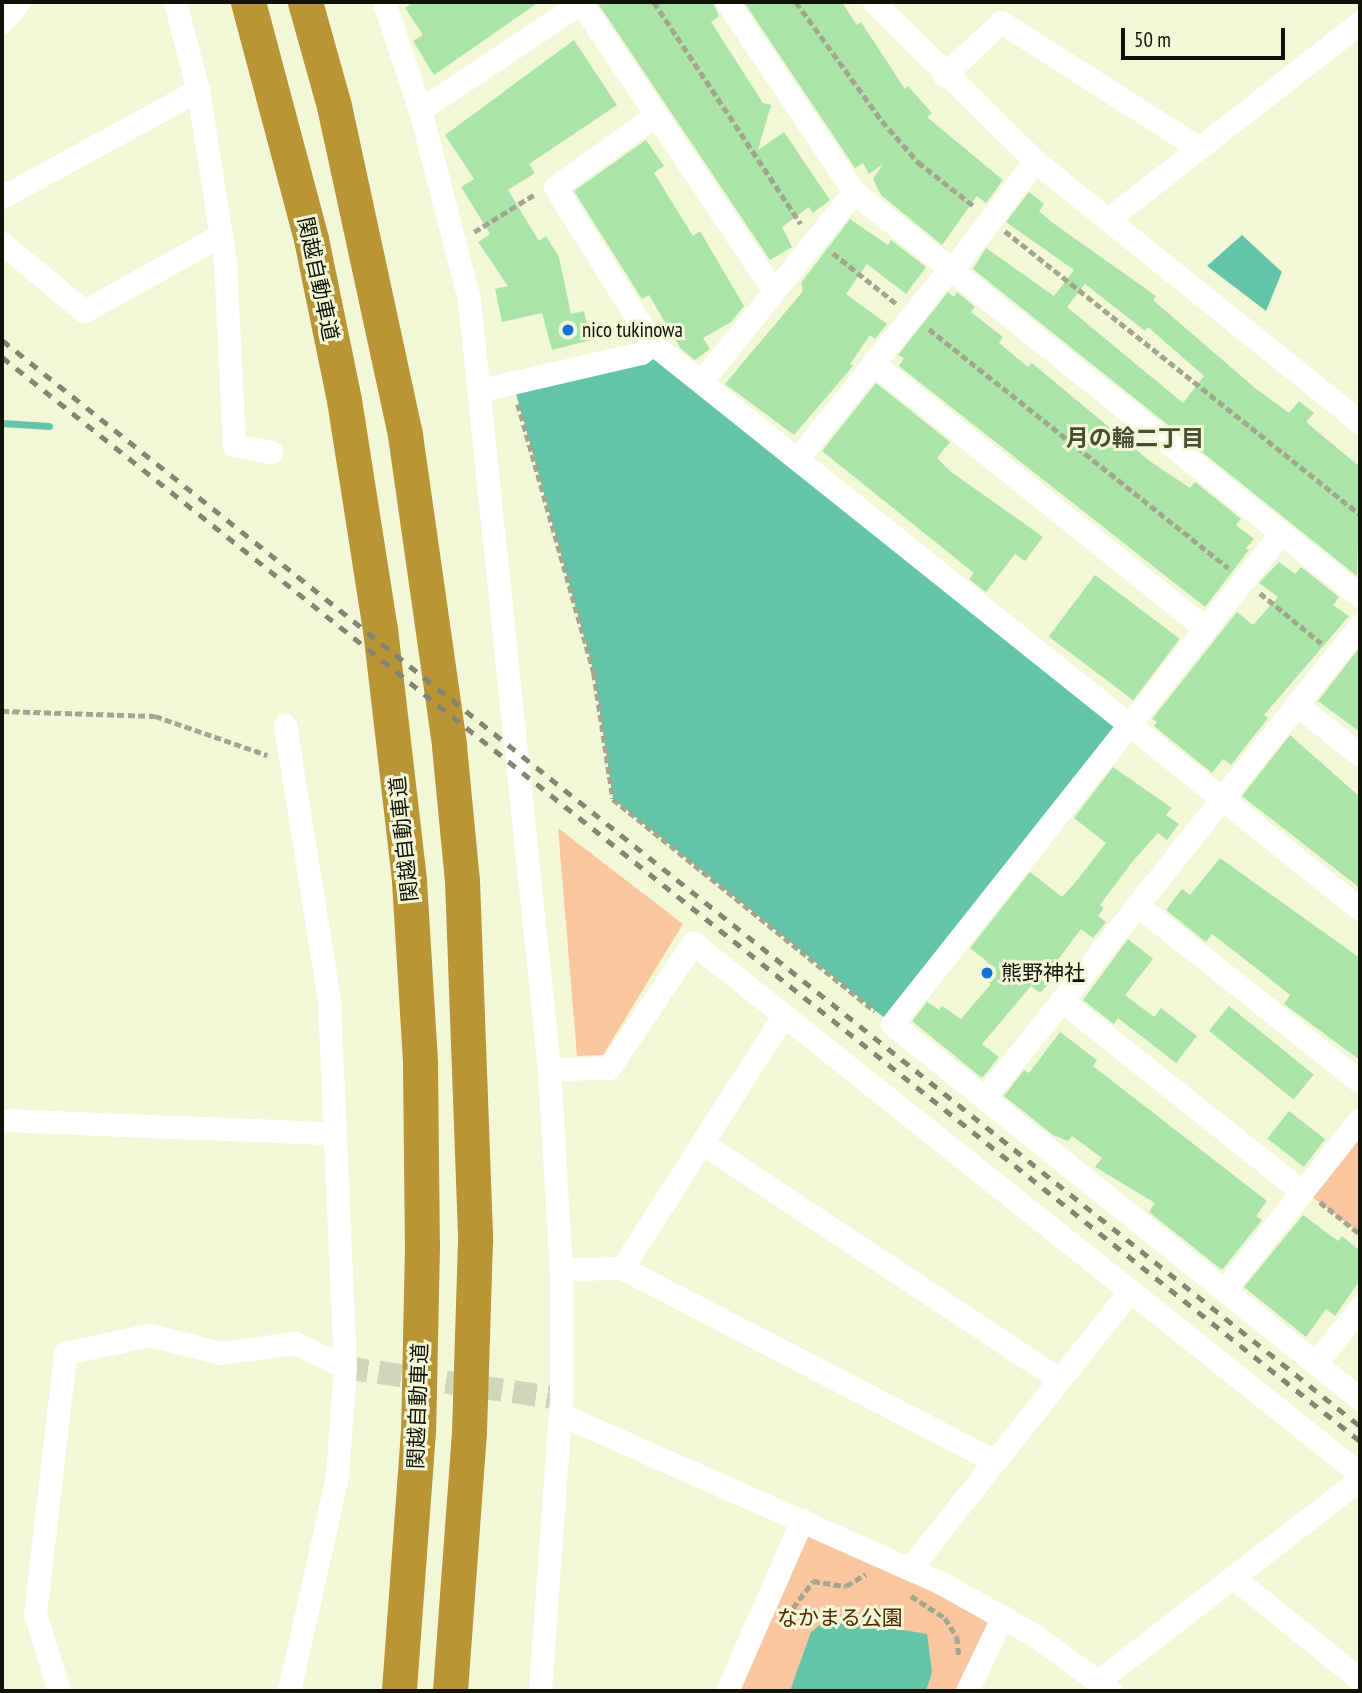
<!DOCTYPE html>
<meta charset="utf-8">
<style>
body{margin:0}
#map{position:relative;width:1362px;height:1693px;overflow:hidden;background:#f2f8d7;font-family:"PT Sans Narrow","Noto Sans JP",sans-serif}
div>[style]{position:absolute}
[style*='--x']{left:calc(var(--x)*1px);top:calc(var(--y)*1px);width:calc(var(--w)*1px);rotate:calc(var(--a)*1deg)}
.green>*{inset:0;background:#f9c69f}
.water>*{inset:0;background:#64c4a7}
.stream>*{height:7px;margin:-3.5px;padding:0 3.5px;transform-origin:3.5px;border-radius:3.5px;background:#64c4a7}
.building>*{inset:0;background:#abe4a8;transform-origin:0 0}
.minor-tunnel>*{height:23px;margin-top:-11.5px;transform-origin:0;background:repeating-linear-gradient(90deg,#d0d6b8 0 23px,transparent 0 34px)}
.path>*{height:4.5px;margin-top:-2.25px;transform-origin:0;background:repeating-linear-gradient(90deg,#a2a68d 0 7px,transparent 0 10.5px)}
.minor>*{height:23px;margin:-11.5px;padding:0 11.5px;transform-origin:11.5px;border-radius:11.5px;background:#fff}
.highway>*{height:35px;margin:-17.5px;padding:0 17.5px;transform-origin:17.5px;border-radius:17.5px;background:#b99536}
.rail>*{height:5px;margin-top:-2.5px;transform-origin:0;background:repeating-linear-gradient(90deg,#838670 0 9px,transparent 0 18px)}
.dots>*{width:19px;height:19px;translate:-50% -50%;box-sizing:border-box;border:4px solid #f2f8d7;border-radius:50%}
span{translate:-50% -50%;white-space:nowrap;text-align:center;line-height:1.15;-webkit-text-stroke:6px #f2f8d7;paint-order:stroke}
.street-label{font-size:21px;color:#111207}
.poi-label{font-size:21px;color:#111207}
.left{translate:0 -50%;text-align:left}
.park-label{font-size:21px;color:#512900}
.neighbourhood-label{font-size:23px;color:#494d32;font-weight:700}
.frame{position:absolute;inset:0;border:4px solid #111207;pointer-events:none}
.scale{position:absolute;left:1121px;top:28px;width:164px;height:32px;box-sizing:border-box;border:4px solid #111207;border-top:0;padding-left:9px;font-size:21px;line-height:24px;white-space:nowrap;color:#111207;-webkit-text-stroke:5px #f2f8d7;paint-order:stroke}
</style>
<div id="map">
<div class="green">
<div style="clip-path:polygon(558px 828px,683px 924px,603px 1055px,577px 1056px)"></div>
<div style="clip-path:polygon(1360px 1119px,1360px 1234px,1303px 1190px)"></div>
<div style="clip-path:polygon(802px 1520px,1003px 1616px,967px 1691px,727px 1691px)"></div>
</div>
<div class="water">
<div style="clip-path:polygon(1242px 235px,1282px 272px,1266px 311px,1207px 266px)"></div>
<div style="clip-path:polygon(653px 344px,1130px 724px,892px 1024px,613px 799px,594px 673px,513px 383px)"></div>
<div style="clip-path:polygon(839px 1619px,927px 1634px,932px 1672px,926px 1691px,790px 1691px,811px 1632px,826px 1620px)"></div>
</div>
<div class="stream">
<div style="--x:2;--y:423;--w:47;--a:3.7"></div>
</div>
<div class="building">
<div style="clip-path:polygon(414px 2px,539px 2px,434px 75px,413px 41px,423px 35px,405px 8px)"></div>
<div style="clip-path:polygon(597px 2px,713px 2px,719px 16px,711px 22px,763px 103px,771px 105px,758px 150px,784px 132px,830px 200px,813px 213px,809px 207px,782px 227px,792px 247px,770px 260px)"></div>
<div style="clip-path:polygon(744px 2px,842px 2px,857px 25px,861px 22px,905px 89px,908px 86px,932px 113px,927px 117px,1003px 180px,986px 203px,977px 196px,942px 245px,881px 195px,873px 179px,883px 164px,869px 174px,863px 163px,855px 168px)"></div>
<div style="clip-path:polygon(574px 40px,617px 105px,529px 164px,535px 173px,508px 190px,539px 241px,546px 236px,559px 257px,571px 314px,584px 311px,591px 340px,552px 350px,542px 313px,502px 322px,495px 289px,508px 286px,478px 242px,490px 234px,461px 187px,474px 179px,445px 135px)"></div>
<div style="clip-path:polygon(646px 140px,664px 166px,654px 173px,693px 236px,700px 231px,744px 306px,731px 322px,703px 338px,710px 349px,695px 360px,681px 349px,649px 295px,642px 299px,574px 191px)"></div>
<div style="clip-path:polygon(evenodd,1029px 192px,1044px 204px,1039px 211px,1053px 223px,1156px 296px,1153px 300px,1255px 388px,1289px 413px,1299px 401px,1314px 413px,1306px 422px,1360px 467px,1357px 576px,973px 269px,986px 248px,1054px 296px,1074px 270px,1006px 222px,1029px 192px,1085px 284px,1145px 331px,1148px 327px,1204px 376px,1183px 403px,1067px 307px,1085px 284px)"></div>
<div style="clip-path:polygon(850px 219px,888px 245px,891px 240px,926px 267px,906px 294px,867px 264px,846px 294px,887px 324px,875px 339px,870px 335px,850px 364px,853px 366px,794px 435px,725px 384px,803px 291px,801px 283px)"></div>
<div style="clip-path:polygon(948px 292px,954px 297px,957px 292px,975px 307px,971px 312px,1003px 337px,999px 343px,1028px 367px,1032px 363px,1151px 462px,1190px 488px,1195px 482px,1241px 519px,1236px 525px,1254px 539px,1246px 548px,1249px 550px,1205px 607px,899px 366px,904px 358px,898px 355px)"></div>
<div style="clip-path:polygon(876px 383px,950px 442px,937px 458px,950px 471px,1043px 537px,1025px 561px,1015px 554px,986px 592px,969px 579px,974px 573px,822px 451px)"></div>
<div style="clip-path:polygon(1279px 562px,1295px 574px,1301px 567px,1339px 597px,1333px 605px,1349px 616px,1264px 715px,1268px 718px,1231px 765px,1223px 759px,1212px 773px,1154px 726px,1157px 722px,1152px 719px,1237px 612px,1253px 625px,1278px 597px,1259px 583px)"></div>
<div style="left:1095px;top:575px;width:106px;height:77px;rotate:37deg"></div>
<div style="clip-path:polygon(1360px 647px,1360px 732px,1318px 701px)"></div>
<div style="clip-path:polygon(1290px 735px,1360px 797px,1360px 888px,1242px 796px)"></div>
<div style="clip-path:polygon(1113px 767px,1172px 808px,1166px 815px,1179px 824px,1167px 840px,1158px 833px,1133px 861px,1100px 905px,1104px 908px,1098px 916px,1106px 922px,1093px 938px,1081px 929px,1048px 973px,1053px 978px,1040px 993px,1031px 986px,982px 1044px,999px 1057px,982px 1078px,912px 1021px,927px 1002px,939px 1010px,942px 1006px,961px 1019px,991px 984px,979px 973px,988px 962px,970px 948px,1030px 872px,1062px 897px,1074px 884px,1106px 843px,1074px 818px)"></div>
<div style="clip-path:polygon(1220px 858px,1360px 958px,1360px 1060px,1284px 1004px,1290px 995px,1256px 968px,1212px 934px,1206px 942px,1166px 910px,1182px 889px,1190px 895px)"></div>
<div style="clip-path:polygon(1128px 939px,1153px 959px,1125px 995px,1154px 1017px,1161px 1008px,1197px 1036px,1176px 1063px,1118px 1018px,1114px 1024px,1083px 1000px)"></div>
<div style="left:1229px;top:1006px;width:109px;height:32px;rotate:39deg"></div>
<div style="clip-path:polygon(1060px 1032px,1097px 1060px,1093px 1066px,1267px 1201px,1256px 1216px,1262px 1220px,1222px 1270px,1149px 1212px,1155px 1203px,1095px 1167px,1102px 1158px,1072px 1136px,1068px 1141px,1053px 1135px,1004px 1096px,1024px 1070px,1029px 1073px)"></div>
<div style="left:1289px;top:1111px;width:46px;height:35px;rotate:38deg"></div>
<div style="clip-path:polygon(1303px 1215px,1338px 1241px,1342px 1236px,1360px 1251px,1360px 1280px,1335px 1316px,1326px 1309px,1306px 1337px,1244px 1287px)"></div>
</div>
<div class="minor-tunnel">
<div style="--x:345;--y:1367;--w:218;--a:8.2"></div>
</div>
<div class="path">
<div style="--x:654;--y:2;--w:266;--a:56.5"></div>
<div style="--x:796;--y:2;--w:147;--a:54.1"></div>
<div style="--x:882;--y:121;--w:55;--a:48.7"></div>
<div style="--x:918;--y:162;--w:71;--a:38.2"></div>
<div style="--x:1005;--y:231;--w:454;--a:38.6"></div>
<div style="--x:474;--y:232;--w:72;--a:-31.9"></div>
<div style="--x:833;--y:253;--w:82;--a:38.6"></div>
<div style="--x:929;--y:329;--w:383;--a:38.6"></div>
<div style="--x:518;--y:404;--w:280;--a:74.2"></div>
<div style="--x:594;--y:673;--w:127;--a:81.4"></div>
<div style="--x:613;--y:799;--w:337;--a:39"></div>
<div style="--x:1260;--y:593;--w:79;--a:39.3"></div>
<div style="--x:2;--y:711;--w:153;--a:1.9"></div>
<div style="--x:155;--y:716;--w:119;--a:19.2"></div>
<div style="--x:1320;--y:1202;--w:51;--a:38.7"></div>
<div style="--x:911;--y:1596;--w:40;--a:32.9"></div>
<div style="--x:945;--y:1618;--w:22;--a:58"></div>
<div style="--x:957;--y:1637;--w:20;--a:84"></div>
<div style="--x:780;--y:1625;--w:55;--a:-53.1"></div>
<div style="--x:813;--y:1581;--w:33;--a:9"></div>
<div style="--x:846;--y:1586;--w:23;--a:-31"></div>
</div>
<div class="minor">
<div style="--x:175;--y:2;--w:91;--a:75.4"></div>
<div style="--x:198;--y:90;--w:174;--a:81.1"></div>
<div style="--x:225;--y:262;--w:183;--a:87.2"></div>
<div style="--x:234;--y:445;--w:38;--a:11"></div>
<div style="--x:384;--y:2;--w:114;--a:71.6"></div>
<div style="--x:420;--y:110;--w:196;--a:75.5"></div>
<div style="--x:469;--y:300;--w:773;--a:84.06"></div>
<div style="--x:549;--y:1069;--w:200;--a:86.6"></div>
<div style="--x:561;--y:1269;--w:129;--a:90"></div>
<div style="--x:561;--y:1398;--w:294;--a:94.1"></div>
<div style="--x:727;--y:2;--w:229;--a:56.2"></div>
<div style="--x:854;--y:192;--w:647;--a:38.6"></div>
<div style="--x:874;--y:2;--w:226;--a:44.6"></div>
<div style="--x:1035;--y:161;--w:417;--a:38.8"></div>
<div style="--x:581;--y:3;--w:347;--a:56.2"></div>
<div style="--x:2;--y:22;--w:26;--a:-50"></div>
<div style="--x:944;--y:75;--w:78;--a:-42.9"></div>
<div style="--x:1001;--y:22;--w:235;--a:32.5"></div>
<div style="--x:420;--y:110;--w:195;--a:-33.7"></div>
<div style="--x:656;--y:115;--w:124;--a:144.5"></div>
<div style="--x:555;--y:187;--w:185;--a:58"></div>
<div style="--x:653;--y:344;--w:905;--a:38.63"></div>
<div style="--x:2;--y:197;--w:223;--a:-28.6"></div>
<div style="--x:1107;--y:220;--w:321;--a:-38"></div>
<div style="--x:2;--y:243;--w:107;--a:39.7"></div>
<div style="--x:84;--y:311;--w:157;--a:-29"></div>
<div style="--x:952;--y:270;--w:137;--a:-52.7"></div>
<div style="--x:873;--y:363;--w:425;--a:38.6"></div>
<div style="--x:701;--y:382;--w:244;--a:-51.2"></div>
<div style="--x:481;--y:390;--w:164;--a:-13"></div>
<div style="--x:641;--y:353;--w:15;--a:-37"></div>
<div style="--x:797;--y:459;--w:245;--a:-51.3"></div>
<div style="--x:1281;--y:533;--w:626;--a:128.39"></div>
<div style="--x:892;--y:1024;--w:600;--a:38.7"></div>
<div style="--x:1297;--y:705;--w:80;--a:38.4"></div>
<div style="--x:285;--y:725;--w:279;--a:80.9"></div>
<div style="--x:329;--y:1001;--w:366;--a:87.5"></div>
<div style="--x:345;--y:1367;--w:109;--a:94.2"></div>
<div style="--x:337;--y:1476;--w:220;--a:102.6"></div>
<div style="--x:1137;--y:905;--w:285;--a:38.4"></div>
<div style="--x:1061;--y:1000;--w:308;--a:38.5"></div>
<div style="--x:549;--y:1069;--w:60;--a:-1"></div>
<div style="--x:609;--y:1068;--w:151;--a:-56.1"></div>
<div style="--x:693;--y:943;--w:853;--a:38.52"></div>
<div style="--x:984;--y:1098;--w:604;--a:-51.52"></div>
<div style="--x:2;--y:1120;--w:330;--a:2.3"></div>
<div style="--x:702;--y:1143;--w:429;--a:33.5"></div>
<div style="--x:622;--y:1268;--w:420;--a:27.4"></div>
<div style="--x:561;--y:1269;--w:61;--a:-0.9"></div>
<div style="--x:622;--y:1268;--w:300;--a:-57.4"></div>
<div style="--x:1224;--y:1290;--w:218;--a:-51.5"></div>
<div style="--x:1316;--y:1363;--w:71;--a:-51.8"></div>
<div style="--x:560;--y:1414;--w:417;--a:23.9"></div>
<div style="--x:941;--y:1583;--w:107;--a:29.2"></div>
<div style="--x:1034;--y:1635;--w:95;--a:36"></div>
<div style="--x:911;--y:1567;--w:352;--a:-51.6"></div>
<div style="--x:1233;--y:1577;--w:164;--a:39"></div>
<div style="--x:1098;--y:1681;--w:331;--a:-37.6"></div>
<div style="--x:59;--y:1691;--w:81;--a:-107.3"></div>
<div style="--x:35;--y:1614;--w:263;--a:-83.4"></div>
<div style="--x:65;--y:1353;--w:86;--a:-12.1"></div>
<div style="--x:149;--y:1335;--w:73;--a:14.2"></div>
<div style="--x:220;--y:1353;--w:76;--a:-7.6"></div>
<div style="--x:295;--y:1343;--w:55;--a:25.6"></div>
<div style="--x:727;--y:1691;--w:187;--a:-66.3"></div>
<div style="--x:967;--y:1691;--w:83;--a:-64.4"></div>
</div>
<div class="highway">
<div style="--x:248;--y:2;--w:245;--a:75.1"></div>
<div style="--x:311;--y:239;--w:164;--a:78.4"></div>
<div style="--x:344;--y:400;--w:232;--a:81.1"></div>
<div style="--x:380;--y:629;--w:254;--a:83.4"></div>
<div style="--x:409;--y:881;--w:182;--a:86.5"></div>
<div style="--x:420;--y:1063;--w:182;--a:89.4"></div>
<div style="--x:422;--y:1245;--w:186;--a:91.2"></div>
<div style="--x:418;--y:1431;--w:261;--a:94.2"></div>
<div style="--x:305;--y:2;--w:108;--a:74.4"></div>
<div style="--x:334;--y:106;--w:337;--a:77.8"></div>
<div style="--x:405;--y:435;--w:314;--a:81.9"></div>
<div style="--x:449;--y:746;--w:135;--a:84.5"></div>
<div style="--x:462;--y:880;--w:361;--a:87.9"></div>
<div style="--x:475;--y:1241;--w:191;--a:91.8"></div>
<div style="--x:469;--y:1432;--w:260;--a:94.2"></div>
</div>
<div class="rail">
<div style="--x:2;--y:340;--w:1739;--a:38.65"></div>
<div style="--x:2;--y:357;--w:1738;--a:38.6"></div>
</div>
<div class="dots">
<div style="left:568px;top:330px;background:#1472db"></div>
<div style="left:987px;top:973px;background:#1472db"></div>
</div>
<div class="street-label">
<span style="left:318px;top:279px;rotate:78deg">関越自動車道</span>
<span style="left:404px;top:839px;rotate:-96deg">関越自動車道</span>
<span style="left:418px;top:1406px;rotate:-88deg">関越自動車道</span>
</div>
<div class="poi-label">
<span class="left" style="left:582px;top:330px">nico tukinowa</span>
<span class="left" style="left:1001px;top:973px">熊野神社</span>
</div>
<div class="park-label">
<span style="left:840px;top:1618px">なかまる公園</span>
</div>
<div class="neighbourhood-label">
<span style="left:1135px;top:438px">月の輪二丁目</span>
</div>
<div class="frame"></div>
<div class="scale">50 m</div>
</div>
